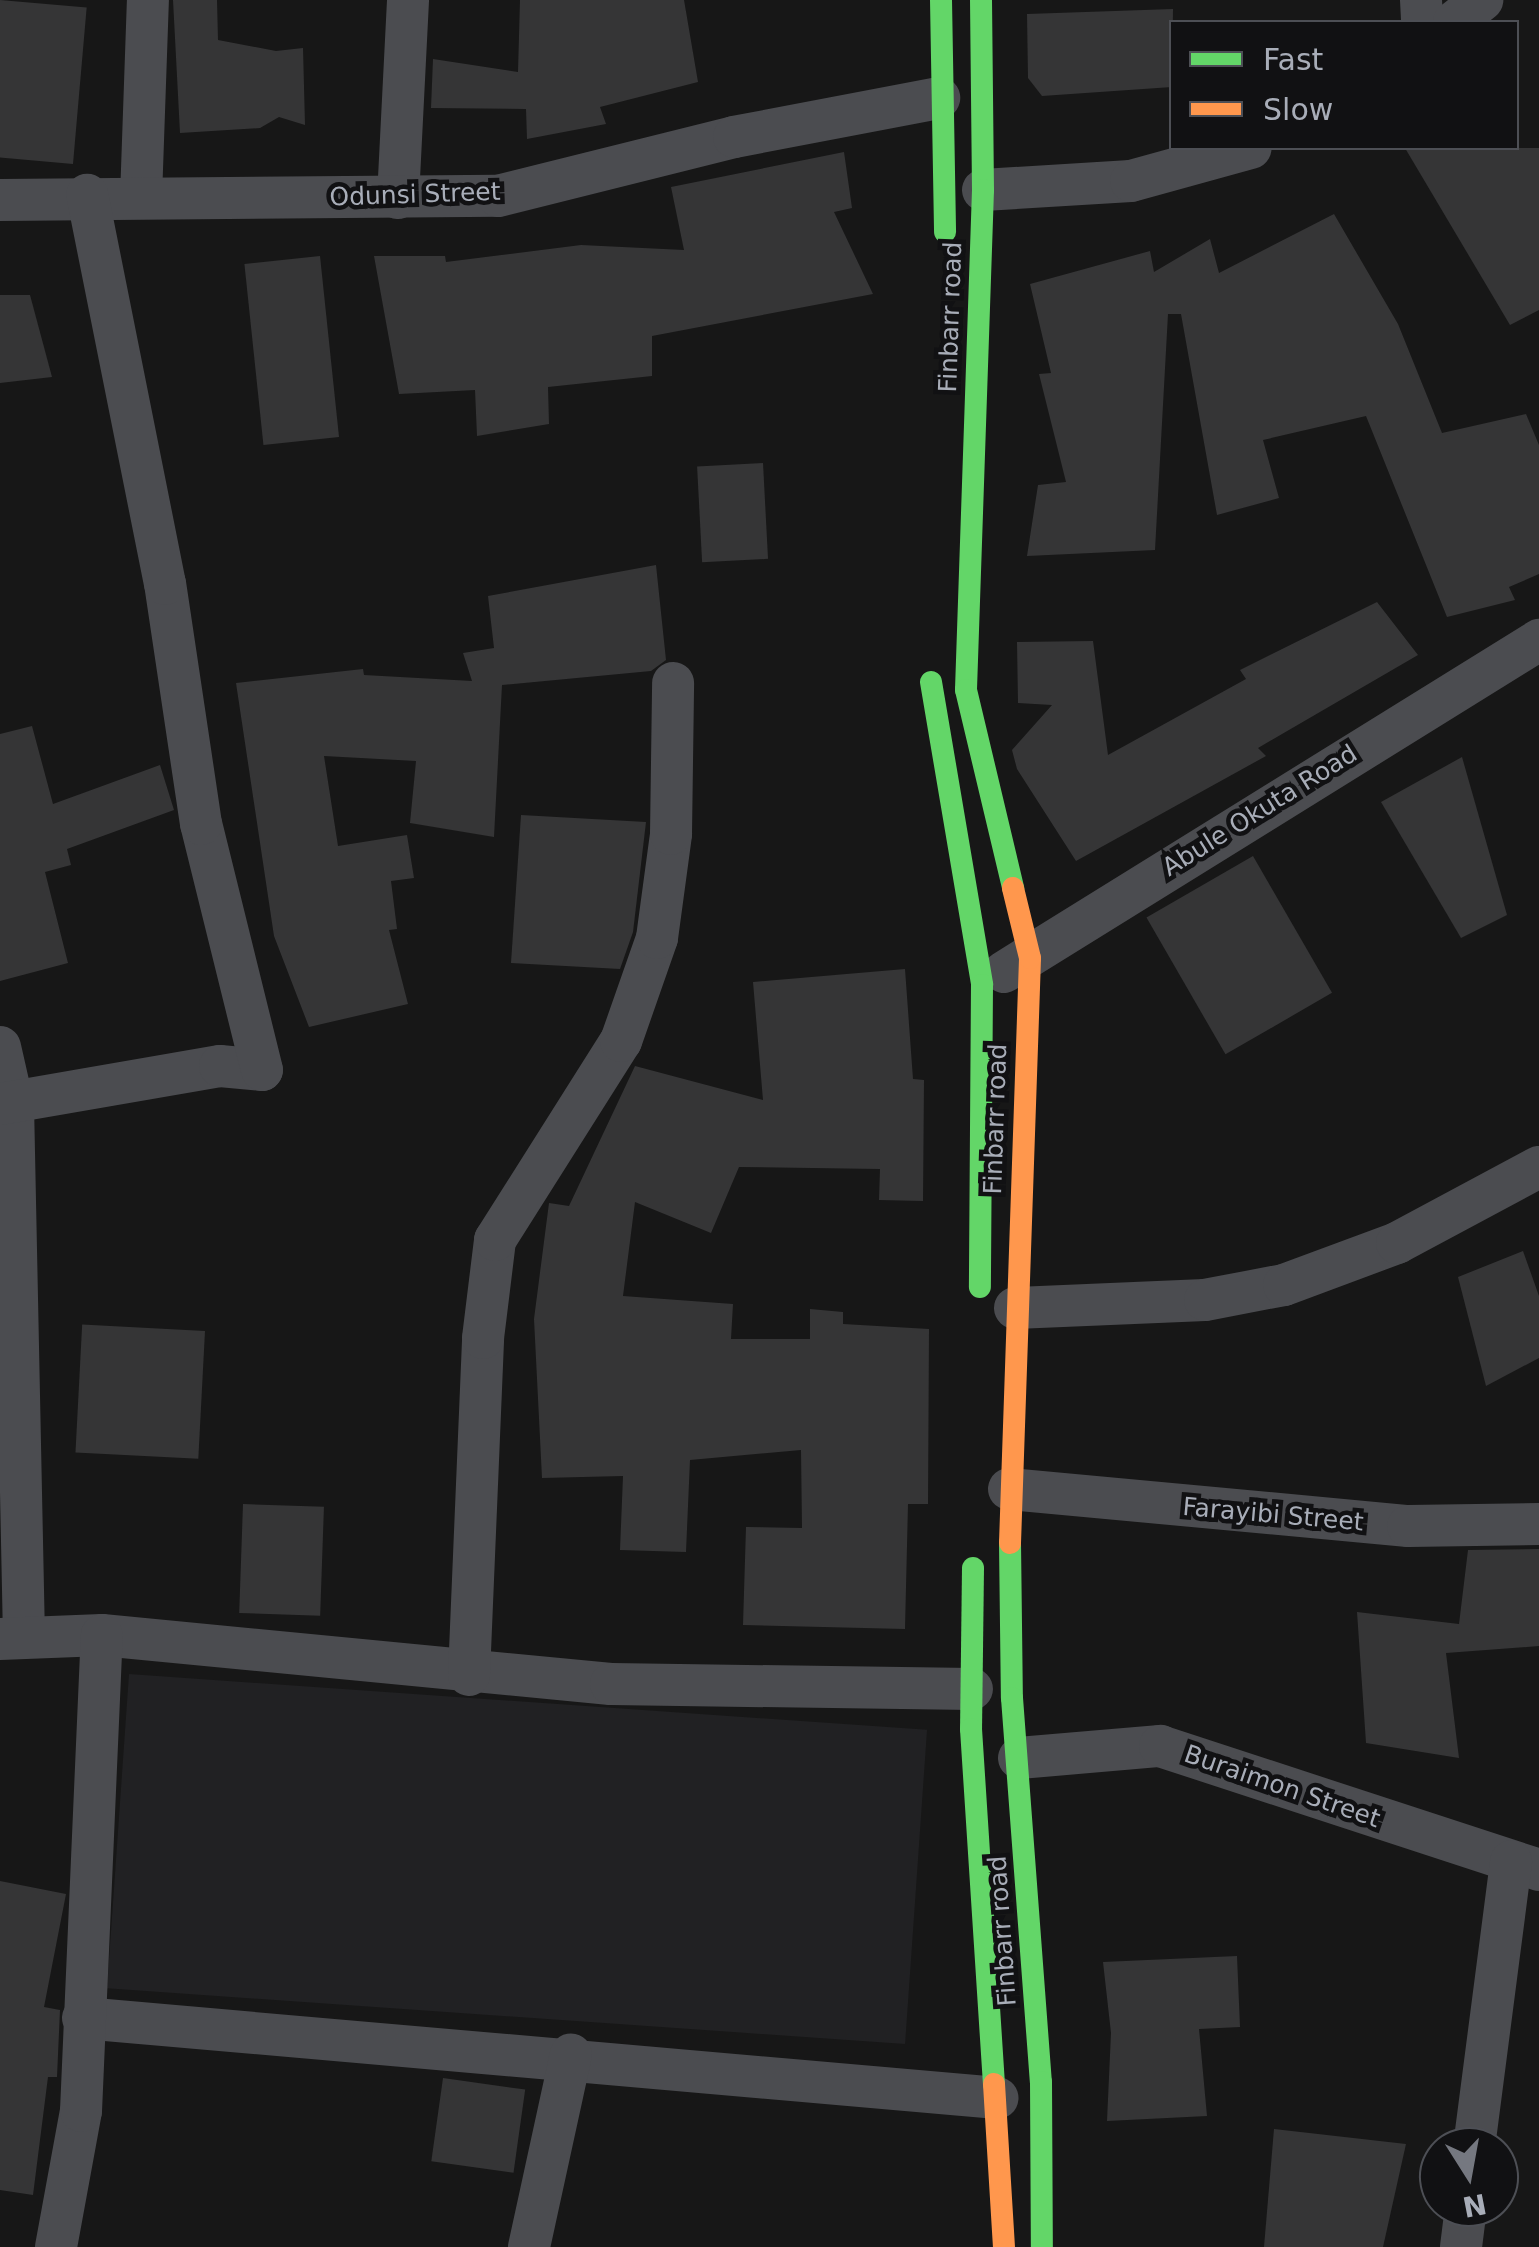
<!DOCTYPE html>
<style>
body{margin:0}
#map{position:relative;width:1539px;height:2247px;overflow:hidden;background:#171717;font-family:"DejaVu Sans",sans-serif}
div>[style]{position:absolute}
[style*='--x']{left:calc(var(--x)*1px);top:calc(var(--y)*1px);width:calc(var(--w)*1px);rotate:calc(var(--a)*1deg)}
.built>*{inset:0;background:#212123;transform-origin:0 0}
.building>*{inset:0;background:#353536;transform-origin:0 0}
.street>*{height:42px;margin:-21px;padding:0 21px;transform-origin:21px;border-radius:21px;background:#4b4c50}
.fast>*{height:22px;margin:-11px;padding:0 11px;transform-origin:11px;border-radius:11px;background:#63d668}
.slow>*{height:22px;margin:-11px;padding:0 11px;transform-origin:11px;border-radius:11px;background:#ff974d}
span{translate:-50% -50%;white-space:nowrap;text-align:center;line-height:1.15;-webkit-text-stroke:9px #111113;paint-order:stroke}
.street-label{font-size:25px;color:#a8adb8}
.legend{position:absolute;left:1169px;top:20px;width:350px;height:130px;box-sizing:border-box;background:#111113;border:2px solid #4d4f55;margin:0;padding:12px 18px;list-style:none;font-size:30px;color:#a8adb8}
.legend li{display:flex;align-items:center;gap:20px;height:50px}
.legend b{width:50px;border:2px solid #4d4f55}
.north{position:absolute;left:1419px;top:2127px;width:100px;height:100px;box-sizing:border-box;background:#111113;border:2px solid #4d4f55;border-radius:50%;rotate:169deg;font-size:28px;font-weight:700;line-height:40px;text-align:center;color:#a8adb8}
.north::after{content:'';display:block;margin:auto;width:35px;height:45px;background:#757880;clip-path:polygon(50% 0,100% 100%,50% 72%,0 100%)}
</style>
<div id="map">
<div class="built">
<div style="left:129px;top:1674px;width:800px;height:315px;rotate:4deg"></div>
</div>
<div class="building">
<div style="left:0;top:0;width:87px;height:157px;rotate:5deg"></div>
<div style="clip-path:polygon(173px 0,217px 0,218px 40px,276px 51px,303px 48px,305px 125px,279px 117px,260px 128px,180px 133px)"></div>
<div style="clip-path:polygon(520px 0,684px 0,698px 82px,600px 107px,606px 124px,527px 139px,526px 109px,431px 108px,433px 59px,518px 72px)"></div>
<div style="clip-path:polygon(1173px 9px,1172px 87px,1042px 96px,1028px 78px,1027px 14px)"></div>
<div style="clip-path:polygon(1405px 148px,1539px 148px,1539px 310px,1510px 325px)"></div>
<div style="clip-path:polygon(844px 152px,852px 208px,834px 212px,873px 294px,652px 336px,652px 376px,548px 387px,549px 424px,477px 436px,475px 390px,399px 394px,374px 256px,445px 256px,446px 262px,581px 245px,684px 250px,671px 187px)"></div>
<div style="clip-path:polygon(1334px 214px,1398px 324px,1442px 433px,1526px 414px,1539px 445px,1539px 574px,1509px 587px,1515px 600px,1447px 617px,1366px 416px,1263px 440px,1279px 498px,1217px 515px,1181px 314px,1168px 314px,1155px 550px,1027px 556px,1038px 485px,1066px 482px,1039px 374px,1051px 373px,1030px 284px,1150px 251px,1154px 272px,1210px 239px,1219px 273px)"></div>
<div style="left:320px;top:256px;width:182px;height:76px;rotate:84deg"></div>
<div style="clip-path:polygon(0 295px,30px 295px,52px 377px,0 383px)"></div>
<div style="left:763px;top:463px;width:96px;height:66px;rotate:87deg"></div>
<div style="clip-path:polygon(656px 565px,666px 660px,651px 671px,502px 685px,494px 837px,410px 823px,416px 761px,324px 756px,338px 846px,407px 835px,414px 878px,391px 881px,397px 929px,389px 930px,408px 1004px,309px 1027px,274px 936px,236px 683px,363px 669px,364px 675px,472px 681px,463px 653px,494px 648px,488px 596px)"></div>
<div style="clip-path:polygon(1377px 602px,1418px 655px,1258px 748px,1266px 756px,1076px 861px,1017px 769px,1012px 750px,1052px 705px,1018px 703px,1017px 642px,1093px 641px,1108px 755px,1246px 679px,1240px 670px)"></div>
<div style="clip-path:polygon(32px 726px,53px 804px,160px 765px,174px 810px,67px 849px,71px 865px,45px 872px,68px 963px,0 981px,0 734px)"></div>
<div style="clip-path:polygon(1462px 757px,1507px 915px,1461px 938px,1381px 802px)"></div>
<div style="clip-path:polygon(521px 815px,646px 822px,633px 932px,620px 969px,511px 963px)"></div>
<div style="left:1253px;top:856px;width:158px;height:123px;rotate:60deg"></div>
<div style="clip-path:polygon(905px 969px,913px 1079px,924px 1080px,923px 1201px,879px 1200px,880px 1169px,739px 1167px,711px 1233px,635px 1202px,623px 1296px,733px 1304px,731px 1339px,810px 1339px,810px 1309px,843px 1312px,843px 1324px,929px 1329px,928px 1504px,908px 1504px,905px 1629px,743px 1625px,746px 1527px,802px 1528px,801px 1450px,690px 1460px,686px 1552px,620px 1550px,623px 1476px,542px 1478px,534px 1319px,549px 1203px,569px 1206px,635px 1066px,763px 1100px,753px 982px)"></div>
<div style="clip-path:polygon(1523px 1251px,1539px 1296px,1539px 1358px,1486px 1386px,1458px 1277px)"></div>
<div style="left:205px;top:1331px;width:128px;height:123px;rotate:93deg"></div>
<div style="left:243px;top:1504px;width:81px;height:109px;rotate:2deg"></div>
<div style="clip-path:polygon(1539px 1549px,1539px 1646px,1446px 1653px,1459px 1758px,1366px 1743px,1357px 1612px,1459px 1624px,1468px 1550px)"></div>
<div style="clip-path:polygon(0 1881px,66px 1894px,44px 2007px,60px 2010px,57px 2077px,48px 2077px,33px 2195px,0 2190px)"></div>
<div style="clip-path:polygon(1237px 1956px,1240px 2027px,1199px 2029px,1207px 2116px,1107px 2121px,1111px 2033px,1103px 1962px)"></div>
<div style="left:443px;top:2078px;width:83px;height:84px;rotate:8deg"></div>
<div style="clip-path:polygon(1274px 2129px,1406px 2144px,1383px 2247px,1264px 2247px)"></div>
</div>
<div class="street">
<div style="--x:1421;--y:0;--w:22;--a:87"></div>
<div style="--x:1454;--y:22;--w:36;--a:-38"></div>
<div style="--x:983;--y:190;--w:148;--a:-3.5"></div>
<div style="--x:1131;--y:181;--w:124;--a:-15.4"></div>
<div style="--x:141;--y:198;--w:198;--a:-88"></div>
<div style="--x:398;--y:198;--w:198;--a:-87.1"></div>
<div style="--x:0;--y:200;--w:498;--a:-0.5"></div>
<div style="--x:498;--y:196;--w:243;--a:-14"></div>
<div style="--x:734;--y:137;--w:209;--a:-10.8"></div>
<div style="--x:1004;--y:972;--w:630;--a:-31.82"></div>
<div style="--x:0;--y:1047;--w:58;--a:77.2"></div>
<div style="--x:13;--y:1104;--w:533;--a:88.82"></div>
<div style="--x:0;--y:1104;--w:223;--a:-9.8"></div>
<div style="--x:220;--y:1066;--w:42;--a:5.4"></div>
<div style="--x:262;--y:1070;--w:253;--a:-103.9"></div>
<div style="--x:201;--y:824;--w:243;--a:-98.5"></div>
<div style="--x:165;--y:584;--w:397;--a:-101.3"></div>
<div style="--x:1015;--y:1308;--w:190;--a:-2.4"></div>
<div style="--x:1205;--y:1300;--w:80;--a:-10.8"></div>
<div style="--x:1284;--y:1285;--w:121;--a:-20.4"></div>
<div style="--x:1397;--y:1243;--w:161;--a:-28.2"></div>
<div style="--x:1009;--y:1489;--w:401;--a:5.3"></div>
<div style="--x:1408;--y:1526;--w:131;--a:-0.9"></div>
<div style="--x:0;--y:1639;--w:102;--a:-2.2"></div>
<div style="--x:102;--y:1635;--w:511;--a:5.5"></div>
<div style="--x:611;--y:1684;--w:361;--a:0.8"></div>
<div style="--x:469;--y:1675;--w:337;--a:-87.6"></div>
<div style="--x:483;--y:1338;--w:99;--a:-83"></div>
<div style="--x:495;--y:1240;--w:236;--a:-57.7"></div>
<div style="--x:621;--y:1041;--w:109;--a:-70.7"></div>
<div style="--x:657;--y:938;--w:105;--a:-82.3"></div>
<div style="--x:671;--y:834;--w:151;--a:-89.2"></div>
<div style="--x:1019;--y:1758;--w:142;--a:-4.9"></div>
<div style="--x:1160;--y:1746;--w:399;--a:18.1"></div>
<div style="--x:83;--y:2018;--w:918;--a:5"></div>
<div style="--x:1474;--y:2147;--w:288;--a:-82.6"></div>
<div style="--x:56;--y:2247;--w:138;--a:-79.6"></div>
<div style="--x:81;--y:2111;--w:476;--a:-87.5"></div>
<div style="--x:529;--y:2247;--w:197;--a:-77.7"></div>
<div style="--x:1461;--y:2247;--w:40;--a:-82.9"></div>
</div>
<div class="fast">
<div style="--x:941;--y:0;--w:232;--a:89"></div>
<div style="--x:981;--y:0;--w:190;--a:89.4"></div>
<div style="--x:983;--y:190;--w:500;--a:91.95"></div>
<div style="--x:966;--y:690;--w:204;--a:76.6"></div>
<div style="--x:931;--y:682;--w:307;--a:80.4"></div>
<div style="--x:982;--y:985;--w:302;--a:90.4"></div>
<div style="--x:1010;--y:1543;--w:155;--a:89.3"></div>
<div style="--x:1012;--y:1698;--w:385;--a:85.7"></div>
<div style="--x:1041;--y:2082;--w:165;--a:89.7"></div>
<div style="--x:973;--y:1568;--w:161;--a:90.7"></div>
<div style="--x:971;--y:1729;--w:356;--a:86.3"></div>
</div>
<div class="slow">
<div style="--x:1010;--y:1543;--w:585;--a:-88.04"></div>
<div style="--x:1030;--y:958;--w:72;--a:-103.7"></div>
<div style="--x:994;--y:2084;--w:163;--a:86.5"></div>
</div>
<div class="street-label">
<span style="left:415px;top:195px;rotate:-2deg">Odunsi Street</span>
<span style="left:951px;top:317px;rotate:-88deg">Finbarr road</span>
<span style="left:1260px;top:811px;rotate:-32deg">Abule Okuta Road</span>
<span style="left:996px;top:1119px;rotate:-88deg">Finbarr road</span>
<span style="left:1273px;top:1515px;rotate:5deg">Farayibi Street</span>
<span style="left:1282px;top:1787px;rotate:19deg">Buraimon Street</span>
<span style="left:1003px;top:1931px;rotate:-94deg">Finbarr road</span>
</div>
<ul class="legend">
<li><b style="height:12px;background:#63d668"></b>Fast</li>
<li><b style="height:12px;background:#ff974d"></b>Slow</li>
</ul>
<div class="north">N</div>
</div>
